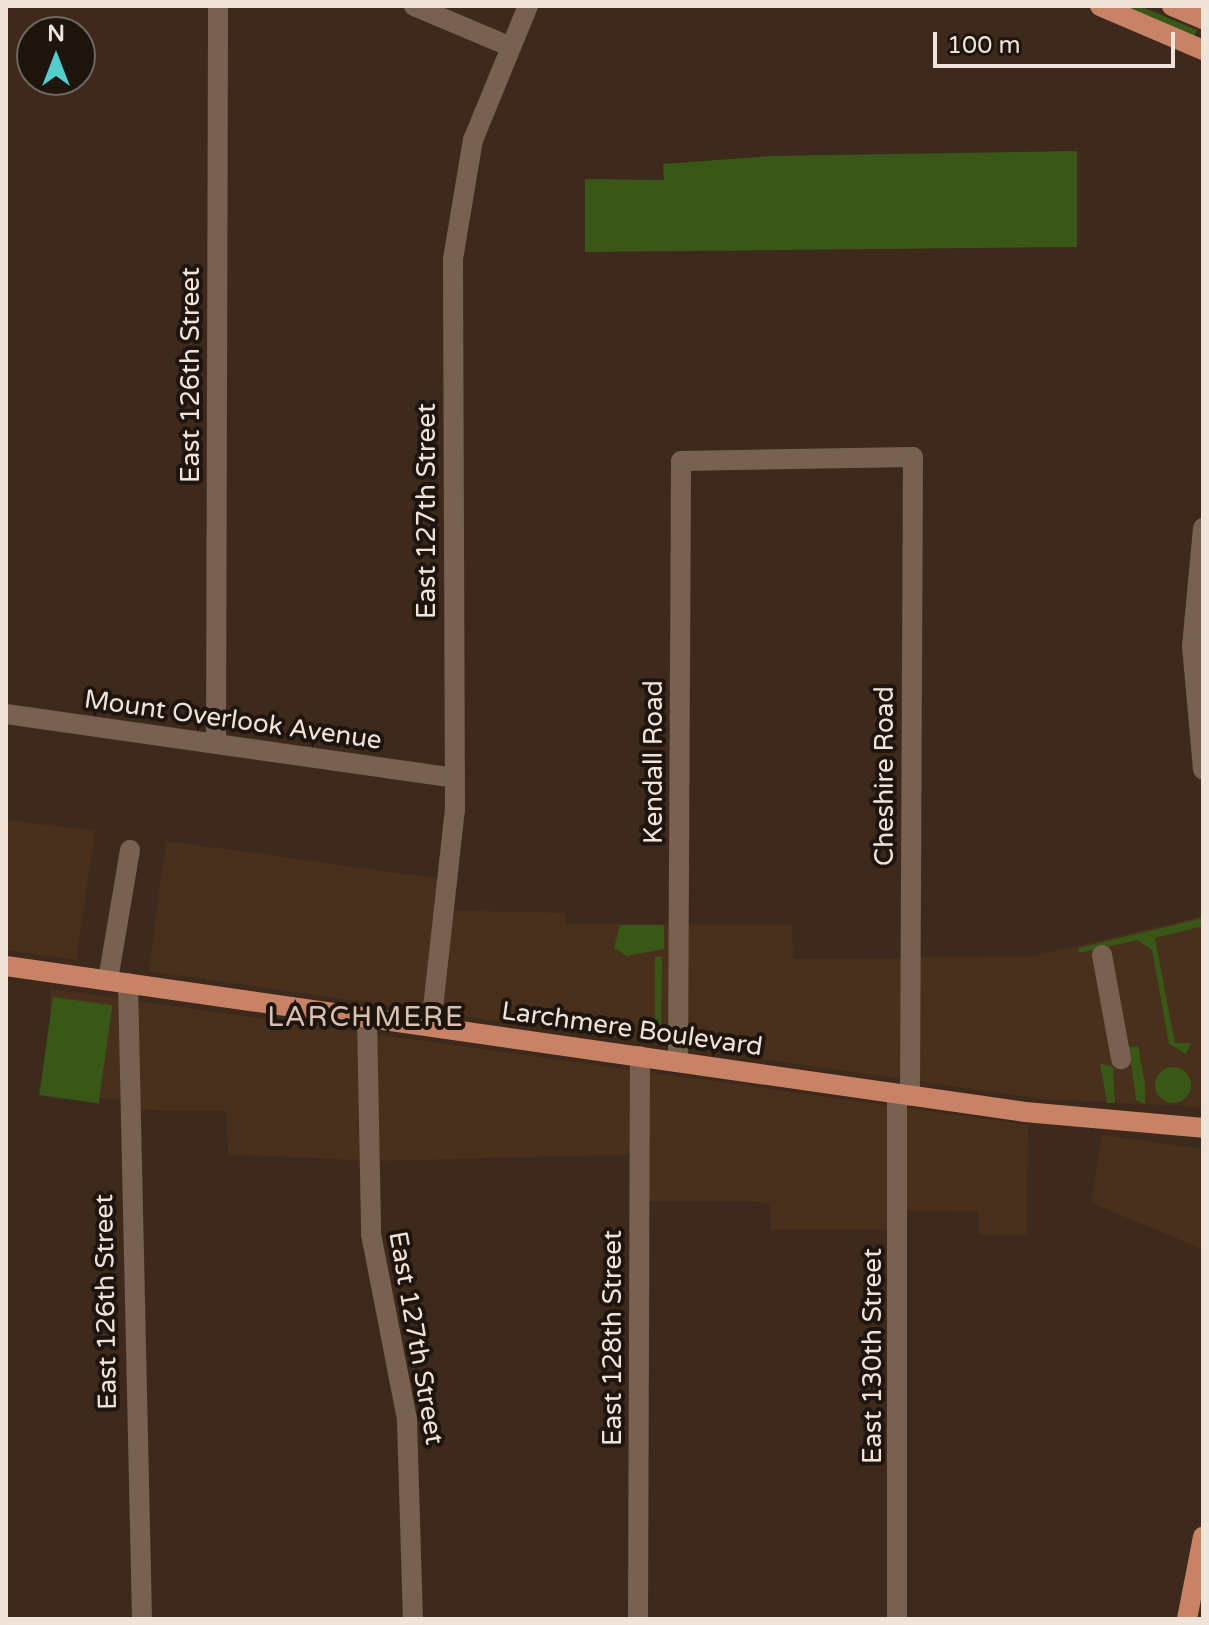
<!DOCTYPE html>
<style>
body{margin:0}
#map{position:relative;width:1209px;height:1625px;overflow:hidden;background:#3e2a1c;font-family:"Varela Round",sans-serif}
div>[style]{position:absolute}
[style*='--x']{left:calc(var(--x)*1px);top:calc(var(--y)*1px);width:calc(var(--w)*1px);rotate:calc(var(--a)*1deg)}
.built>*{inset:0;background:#49301c}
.green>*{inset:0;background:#395717;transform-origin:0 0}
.round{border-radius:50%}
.minor>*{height:20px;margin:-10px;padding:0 10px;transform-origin:10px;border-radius:10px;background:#786151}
.major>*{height:20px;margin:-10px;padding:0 10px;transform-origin:10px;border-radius:10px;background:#c88366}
span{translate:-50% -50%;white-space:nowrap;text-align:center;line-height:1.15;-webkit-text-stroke:8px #1e150f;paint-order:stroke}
.street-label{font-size:26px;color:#f0e3da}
.neighbourhood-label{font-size:28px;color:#dbc2b0;letter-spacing:2px}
.frame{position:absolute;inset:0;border:8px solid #f0e3da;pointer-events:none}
.north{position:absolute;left:16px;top:16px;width:80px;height:80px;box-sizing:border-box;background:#1e150f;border:2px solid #726760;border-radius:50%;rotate:0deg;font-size:22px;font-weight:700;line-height:32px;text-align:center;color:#f0e3da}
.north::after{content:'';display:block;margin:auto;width:28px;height:36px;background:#52cdcc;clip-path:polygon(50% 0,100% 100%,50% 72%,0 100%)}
.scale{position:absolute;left:933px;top:32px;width:242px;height:36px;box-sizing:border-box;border:4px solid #f0e3da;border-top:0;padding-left:10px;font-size:24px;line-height:28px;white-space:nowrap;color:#f0e3da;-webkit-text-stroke:6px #1e150f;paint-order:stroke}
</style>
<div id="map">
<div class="built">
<div style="clip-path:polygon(6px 820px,95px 831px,76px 960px,6px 950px)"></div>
<div style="clip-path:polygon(166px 841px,440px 879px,437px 910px,565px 913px,566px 924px,792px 925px,793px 959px,1029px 957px,1203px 916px,1203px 1107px,1040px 1099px,149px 971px)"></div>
<div style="clip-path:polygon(50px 989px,1028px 1125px,1027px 1234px,979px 1234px,978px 1211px,887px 1210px,887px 1230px,771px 1230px,770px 1202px,648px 1201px,648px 1154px,375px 1161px,228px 1154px,227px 1111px,139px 1110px,122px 1098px,52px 1099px)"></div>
<div style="clip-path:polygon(1102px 1135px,1203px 1149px,1203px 1249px,1091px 1203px)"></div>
</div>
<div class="green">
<div style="clip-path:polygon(1120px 6px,1140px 6px,1197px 30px,1194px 37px)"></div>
<div style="clip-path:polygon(1077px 151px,1077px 247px,585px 252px,585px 179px,664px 180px,663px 164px,771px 156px)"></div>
<div style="clip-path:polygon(1203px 918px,1203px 926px,1155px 938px,1175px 1043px,1191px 1043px,1186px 1054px,1169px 1044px,1152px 950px,1138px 940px,1079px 953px,1078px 948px)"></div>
<div style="clip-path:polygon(620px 925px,664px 925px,664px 949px,627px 956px,614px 948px)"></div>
<div style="clip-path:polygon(655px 957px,662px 957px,661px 1036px,639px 1033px,655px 1018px)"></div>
<div style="left:53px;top:997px;width:60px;height:99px;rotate:8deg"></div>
<div style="clip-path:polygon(1138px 1046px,1145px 1083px,1145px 1104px,1136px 1100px,1129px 1047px)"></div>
<div style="clip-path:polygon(1100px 1063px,1113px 1067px,1115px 1103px,1107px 1103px)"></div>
<div class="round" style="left:1155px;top:1067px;width:36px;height:36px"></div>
</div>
<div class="minor">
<div style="--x:414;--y:6;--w:105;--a:22.9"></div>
<div style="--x:1203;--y:528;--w:119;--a:95.3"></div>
<div style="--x:1192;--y:646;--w:124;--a:84.9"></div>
<div style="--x:6;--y:714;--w:453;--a:8.1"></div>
<div style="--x:216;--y:744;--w:738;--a:-89.84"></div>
<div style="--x:1102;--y:955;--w:106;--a:79.6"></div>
<div style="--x:108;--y:980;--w:132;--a:-80.4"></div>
<div style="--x:128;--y:983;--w:636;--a:88.74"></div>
<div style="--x:367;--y:1017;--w:217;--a:88.9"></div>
<div style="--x:371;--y:1234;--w:189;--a:79"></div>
<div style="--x:407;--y:1420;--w:199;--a:88.3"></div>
<div style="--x:431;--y:1026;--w:217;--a:-83.7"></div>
<div style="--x:455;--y:810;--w:551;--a:-90.21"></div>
<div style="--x:453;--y:259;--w:121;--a:-80.5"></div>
<div style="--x:473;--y:140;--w:145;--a:-67.7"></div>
<div style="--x:678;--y:1062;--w:601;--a:-89.71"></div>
<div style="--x:681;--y:461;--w:232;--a:-1"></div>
<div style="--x:913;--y:457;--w:639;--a:90.27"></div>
<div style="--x:638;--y:1619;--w:563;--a:-89.8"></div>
<div style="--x:897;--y:1619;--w:525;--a:-90"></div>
</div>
<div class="major">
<div style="--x:1100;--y:6;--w:112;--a:23.1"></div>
<div style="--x:1172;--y:6;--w:34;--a:23"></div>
<div style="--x:6;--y:966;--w:1029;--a:8.15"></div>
<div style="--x:1025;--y:1112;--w:179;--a:5.1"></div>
<div style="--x:1187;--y:1619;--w:84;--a:-79"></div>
</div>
<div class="street-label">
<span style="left:191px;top:375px;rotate:-90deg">East 126th Street</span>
<span style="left:427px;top:511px;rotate:-90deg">East 127th Street</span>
<span style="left:233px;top:720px;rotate:8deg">Mount Overlook Avenue</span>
<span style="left:654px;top:762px;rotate:-90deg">Kendall Road</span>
<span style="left:885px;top:776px;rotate:-90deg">Cheshire Road</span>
<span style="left:632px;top:1029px;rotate:8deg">Larchmere Boulevard</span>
<span style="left:106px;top:1302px;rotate:-91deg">East 126th Street</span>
<span style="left:416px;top:1338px;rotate:80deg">East 127th Street</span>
<span style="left:613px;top:1338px;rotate:-90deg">East 128th Street</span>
<span style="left:873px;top:1356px;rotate:-90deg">East 130th Street</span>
</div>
<div class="neighbourhood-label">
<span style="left:366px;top:1017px">LARCHMERE</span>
</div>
<div class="frame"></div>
<div class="north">N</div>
<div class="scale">100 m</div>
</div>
